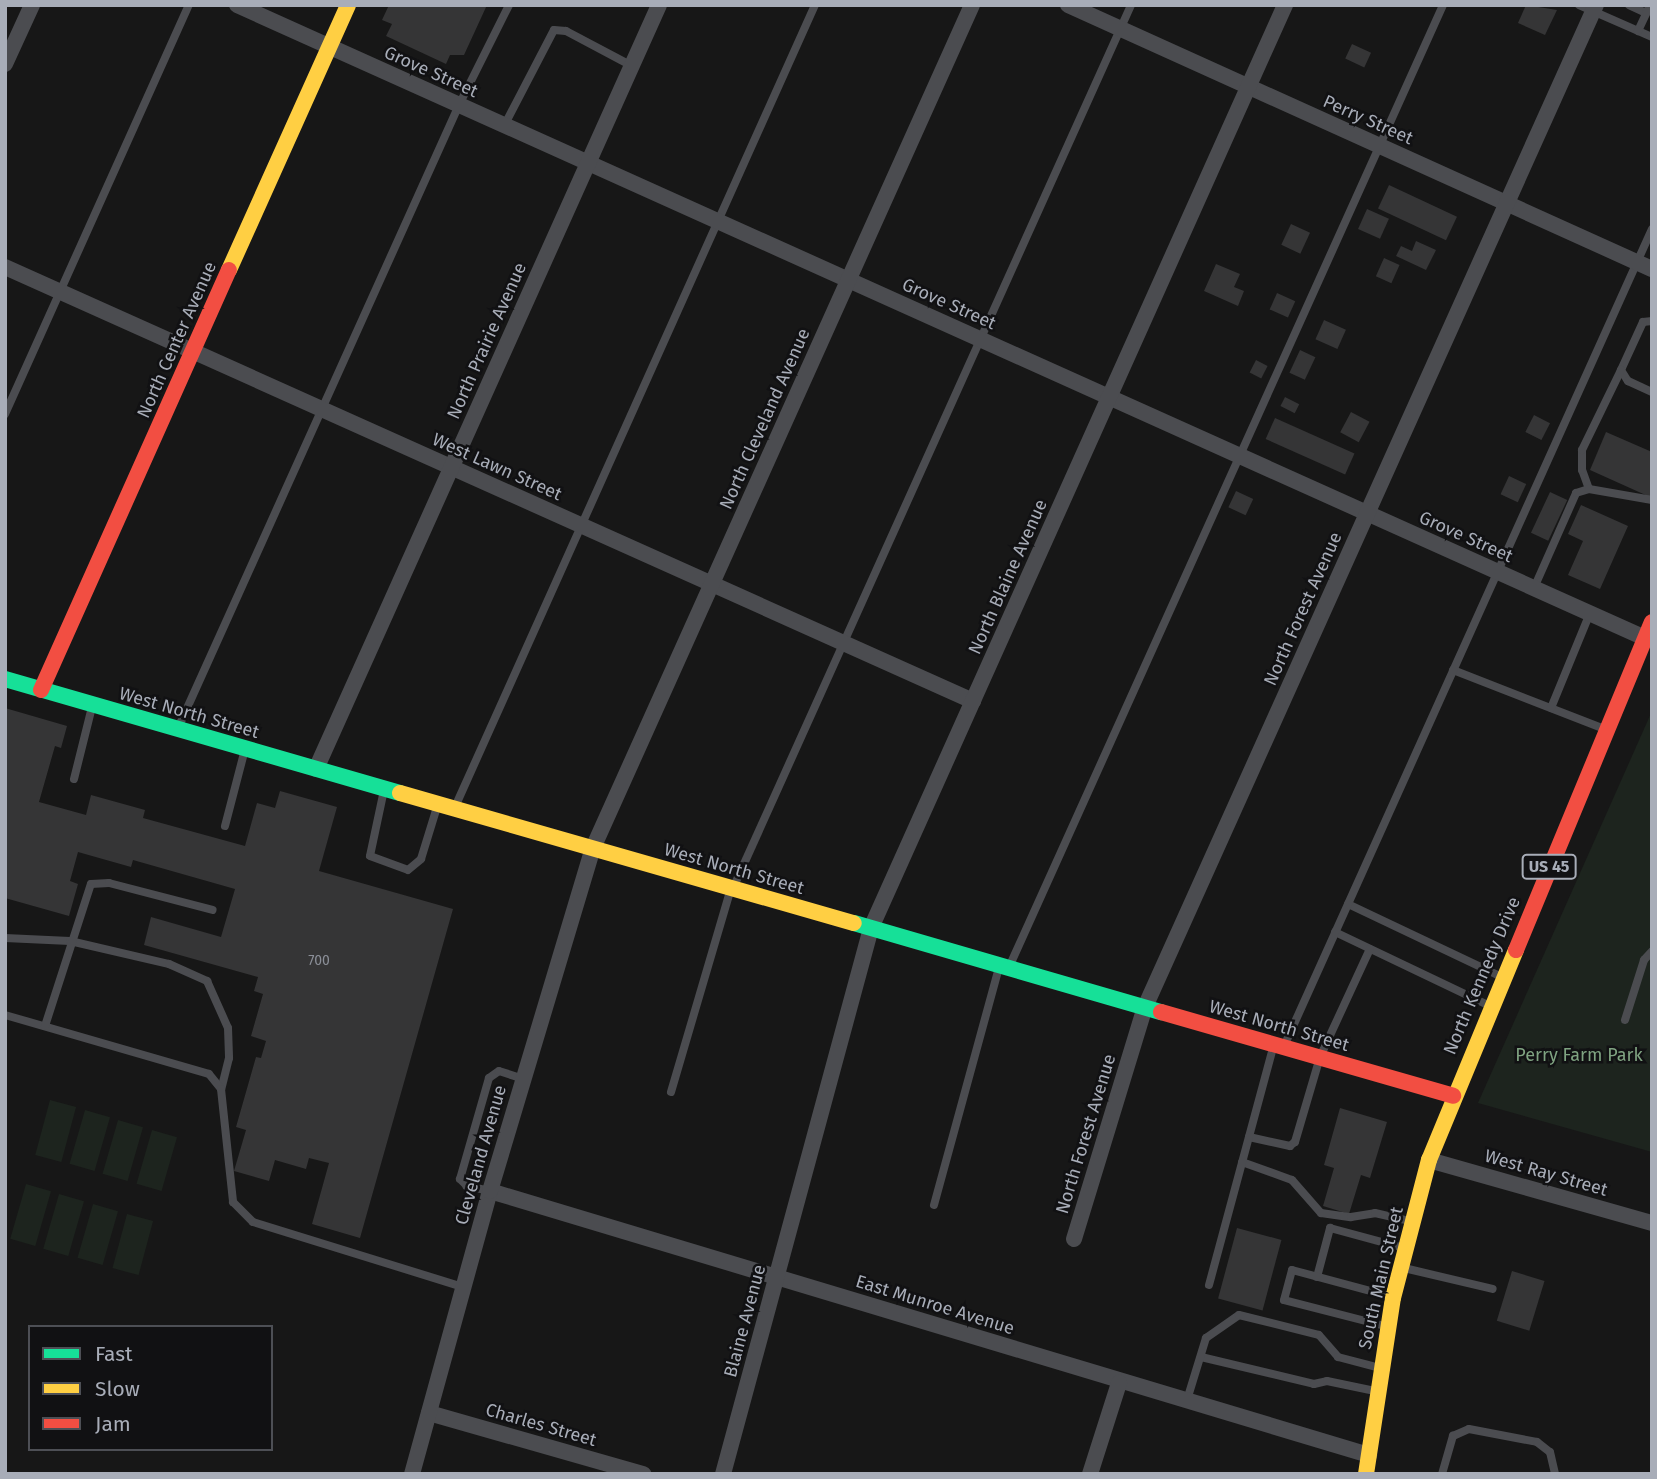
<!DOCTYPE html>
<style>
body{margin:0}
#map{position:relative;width:1657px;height:1479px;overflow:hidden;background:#171717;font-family:"Fira Sans",sans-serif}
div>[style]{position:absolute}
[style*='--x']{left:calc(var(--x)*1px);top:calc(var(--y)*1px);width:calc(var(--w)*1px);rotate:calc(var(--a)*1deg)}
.green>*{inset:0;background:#1d241e;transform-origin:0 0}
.building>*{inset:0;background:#353536;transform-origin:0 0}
.lane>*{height:8px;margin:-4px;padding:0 4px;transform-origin:4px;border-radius:4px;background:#4b4c50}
.street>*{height:16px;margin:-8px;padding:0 8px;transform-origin:8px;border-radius:8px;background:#4b4c50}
.fast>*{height:16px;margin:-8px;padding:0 8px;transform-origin:8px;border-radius:8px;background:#16e098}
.slow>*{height:16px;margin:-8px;padding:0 8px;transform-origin:8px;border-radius:8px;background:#ffcf43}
.jam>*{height:16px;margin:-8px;padding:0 8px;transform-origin:8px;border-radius:8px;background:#f24e42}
span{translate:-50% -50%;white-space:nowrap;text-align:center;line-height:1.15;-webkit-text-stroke:5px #111113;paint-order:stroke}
.number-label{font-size:14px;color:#8b8f98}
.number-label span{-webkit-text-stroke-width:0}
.shield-label span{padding:2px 5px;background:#111113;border:2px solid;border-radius:5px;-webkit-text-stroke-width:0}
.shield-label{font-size:16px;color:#a8adb8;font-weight:700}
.street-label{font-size:18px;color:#a8adb8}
.park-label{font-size:18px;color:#7fa381}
.frame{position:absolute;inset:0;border:7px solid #a8adb8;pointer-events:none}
.legend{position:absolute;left:28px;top:1325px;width:245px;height:126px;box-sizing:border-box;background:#111113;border:2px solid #4d4f55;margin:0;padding:9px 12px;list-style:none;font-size:21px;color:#a8adb8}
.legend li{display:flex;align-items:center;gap:14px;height:35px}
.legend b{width:35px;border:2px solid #4d4f55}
</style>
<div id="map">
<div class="green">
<div style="clip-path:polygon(1652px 711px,1652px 1152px,1478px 1103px)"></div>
<div style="left:50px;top:1100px;width:27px;height:57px;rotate:15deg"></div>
<div style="left:85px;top:1110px;width:26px;height:56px;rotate:16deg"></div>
<div style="left:118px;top:1120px;width:26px;height:56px;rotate:16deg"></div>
<div style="left:152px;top:1130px;width:26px;height:56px;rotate:16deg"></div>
<div style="left:26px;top:1184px;width:26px;height:57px;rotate:16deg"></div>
<div style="left:59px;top:1194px;width:26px;height:57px;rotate:16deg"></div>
<div style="left:93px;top:1204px;width:26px;height:56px;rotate:16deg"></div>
<div style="left:127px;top:1214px;width:27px;height:56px;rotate:15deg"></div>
</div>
<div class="building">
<div style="clip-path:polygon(389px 5px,487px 5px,464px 55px,450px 55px,446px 64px,386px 36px,392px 24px,382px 20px)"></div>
<div style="clip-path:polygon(1526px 5px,1557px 10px,1545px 35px,1518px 23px)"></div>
<div style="left:1352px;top:44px;width:21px;height:16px;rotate:25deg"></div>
<div style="left:1389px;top:185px;width:75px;height:26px;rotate:25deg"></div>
<div style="left:1367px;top:209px;width:24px;height:22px;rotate:24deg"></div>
<div style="left:1291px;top:224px;width:21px;height:23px;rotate:25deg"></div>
<div style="clip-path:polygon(1416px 241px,1436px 250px,1426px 270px,1396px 256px,1401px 246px,1412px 251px)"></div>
<div style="left:1384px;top:258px;width:17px;height:20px;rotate:24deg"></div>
<div style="clip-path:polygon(1216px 264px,1240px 274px,1234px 287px,1244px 291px,1238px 306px,1204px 291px)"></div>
<div style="left:1277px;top:293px;width:20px;height:18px;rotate:24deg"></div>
<div style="left:1324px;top:320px;width:24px;height:21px;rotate:24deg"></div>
<div style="left:1300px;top:350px;width:17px;height:25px;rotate:25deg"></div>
<div style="left:1256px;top:360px;width:13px;height:14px;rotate:27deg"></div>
<div style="left:1285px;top:397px;width:16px;height:10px;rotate:27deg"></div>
<div style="left:1351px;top:412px;width:21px;height:23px;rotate:28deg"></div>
<div style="left:1534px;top:415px;width:18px;height:19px;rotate:27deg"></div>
<div style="left:1275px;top:418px;width:87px;height:23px;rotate:24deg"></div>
<div style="clip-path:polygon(1606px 432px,1652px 452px,1650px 497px,1590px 470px)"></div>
<div style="left:1509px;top:476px;width:19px;height:20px;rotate:25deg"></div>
<div style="left:1236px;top:491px;width:19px;height:18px;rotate:25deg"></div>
<div style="left:1550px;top:492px;width:19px;height:45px;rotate:25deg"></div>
<div style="clip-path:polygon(1581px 505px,1628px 526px,1600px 589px,1568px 575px,1583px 541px,1568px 534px)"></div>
<div style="clip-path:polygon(5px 708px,67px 726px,61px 748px,55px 746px,39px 802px,86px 815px,91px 795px,145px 810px,143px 818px,245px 846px,257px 803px,275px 808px,280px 791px,337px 807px,319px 871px,453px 909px,360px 1238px,312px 1224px,329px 1163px,309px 1158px,306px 1169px,275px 1160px,269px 1181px,234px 1171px,246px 1130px,236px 1127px,256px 1057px,261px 1058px,266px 1041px,251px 1036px,263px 994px,254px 991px,258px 977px,144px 945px,151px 917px,221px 937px,235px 889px,133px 860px,131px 867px,78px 852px,70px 881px,78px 884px,69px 916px,5px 898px)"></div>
<div style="clip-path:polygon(1340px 1108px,1387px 1122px,1370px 1178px,1361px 1175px,1349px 1214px,1323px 1206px,1334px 1168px,1324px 1165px)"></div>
<div style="left:1237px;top:1228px;width:46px;height:73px;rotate:15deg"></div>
<div style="left:1512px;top:1271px;width:34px;height:52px;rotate:17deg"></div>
</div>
<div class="lane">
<div style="--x:1579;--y:5;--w:80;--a:23.7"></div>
<div style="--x:1629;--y:5;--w:19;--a:25"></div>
<div style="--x:1638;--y:31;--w:29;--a:-65"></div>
<div style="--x:504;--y:126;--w:108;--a:-62.5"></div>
<div style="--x:554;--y:30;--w:12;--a:5"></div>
<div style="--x:566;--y:31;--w:75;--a:27.9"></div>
<div style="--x:1652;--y:321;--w:9;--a:174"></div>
<div style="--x:1643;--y:322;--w:53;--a:114.6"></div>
<div style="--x:1621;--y:370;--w:13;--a:58"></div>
<div style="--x:1628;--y:381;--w:26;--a:25"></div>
<div style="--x:5;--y:414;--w:448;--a:-65.8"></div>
<div style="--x:1589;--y:489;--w:20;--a:-110"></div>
<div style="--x:1582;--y:470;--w:20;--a:-90"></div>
<div style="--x:1582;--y:450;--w:89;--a:-64"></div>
<div style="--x:1534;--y:588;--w:104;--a:-66.1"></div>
<div style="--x:1576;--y:493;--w:14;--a:-17"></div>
<div style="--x:1589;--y:489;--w:64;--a:9.9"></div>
<div style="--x:1453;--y:670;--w:162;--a:21.3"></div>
<div style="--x:1551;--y:708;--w:103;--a:-67.7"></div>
<div style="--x:179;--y:726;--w:681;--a:-65.73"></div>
<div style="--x:459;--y:105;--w:112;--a:-63.4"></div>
<div style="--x:74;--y:779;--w:74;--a:-76"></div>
<div style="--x:384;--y:790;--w:67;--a:102"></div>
<div style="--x:370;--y:856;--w:40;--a:20.2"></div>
<div style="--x:408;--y:870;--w:17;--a:-40"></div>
<div style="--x:421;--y:859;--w:54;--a:-72.9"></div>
<div style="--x:455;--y:807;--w:879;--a:-65.83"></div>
<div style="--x:225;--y:826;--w:80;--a:-75.4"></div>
<div style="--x:734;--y:886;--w:966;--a:-65.74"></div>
<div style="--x:1348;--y:904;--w:170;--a:25.4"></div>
<div style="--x:1335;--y:932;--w:172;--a:25.5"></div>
<div style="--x:5;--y:938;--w:65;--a:2.6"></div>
<div style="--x:70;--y:941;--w:102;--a:13.1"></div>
<div style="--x:169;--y:964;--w:42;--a:24.1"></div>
<div style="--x:207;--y:981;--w:51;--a:65.9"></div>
<div style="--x:228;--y:1028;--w:30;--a:88"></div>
<div style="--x:229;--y:1058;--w:32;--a:104"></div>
<div style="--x:1010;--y:965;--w:1053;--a:-65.72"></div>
<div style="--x:5;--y:1015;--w:212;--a:16.1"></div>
<div style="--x:209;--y:1074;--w:19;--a:51"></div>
<div style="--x:221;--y:1089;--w:114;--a:83.9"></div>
<div style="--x:233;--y:1202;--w:28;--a:45"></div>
<div style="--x:253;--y:1222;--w:220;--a:17.2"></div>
<div style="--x:1625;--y:1020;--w:63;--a:-72.4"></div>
<div style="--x:1644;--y:960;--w:12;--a:-48"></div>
<div style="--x:45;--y:1026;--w:149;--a:-72.1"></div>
<div style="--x:91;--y:884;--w:18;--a:-3"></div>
<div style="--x:109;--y:883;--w:107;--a:14.6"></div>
<div style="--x:1285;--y:1044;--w:894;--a:-65.76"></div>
<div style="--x:671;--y:1092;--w:209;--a:-73.6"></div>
<div style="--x:1249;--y:1137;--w:42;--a:12.4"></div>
<div style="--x:1290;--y:1146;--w:6;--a:-39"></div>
<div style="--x:1295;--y:1142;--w:89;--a:-73.6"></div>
<div style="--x:1320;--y:1057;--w:119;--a:-65.2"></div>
<div style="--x:1242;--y:1162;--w:53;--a:19.8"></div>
<div style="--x:1292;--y:1180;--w:44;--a:48.7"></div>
<div style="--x:1321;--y:1213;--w:30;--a:8"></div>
<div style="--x:1351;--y:1217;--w:24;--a:-9"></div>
<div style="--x:1375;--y:1213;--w:36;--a:13"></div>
<div style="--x:490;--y:1191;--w:24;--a:-168"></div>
<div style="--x:467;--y:1186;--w:10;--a:-135"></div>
<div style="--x:460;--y:1179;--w:105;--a:-74"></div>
<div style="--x:489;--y:1078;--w:12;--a:-35"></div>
<div style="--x:499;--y:1071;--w:26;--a:18"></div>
<div style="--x:934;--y:1205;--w:246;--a:-74.7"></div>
<div style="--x:1404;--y:1268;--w:91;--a:13.3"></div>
<div style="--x:1317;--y:1277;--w:51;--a:-75.1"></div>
<div style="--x:1330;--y:1228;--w:77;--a:15.1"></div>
<div style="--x:1209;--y:1285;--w:246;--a:-74.9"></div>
<div style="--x:1385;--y:1326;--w:104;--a:-165.6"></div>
<div style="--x:1284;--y:1300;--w:31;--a:-75"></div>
<div style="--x:1292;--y:1270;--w:100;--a:15"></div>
<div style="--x:1201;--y:1357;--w:116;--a:13.4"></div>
<div style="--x:1314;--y:1384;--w:13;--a:-13"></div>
<div style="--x:1327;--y:1381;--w:49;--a:11.8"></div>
<div style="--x:1187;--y:1400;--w:65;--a:-73"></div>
<div style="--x:1206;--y:1338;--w:40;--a:-34.9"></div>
<div style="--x:1239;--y:1315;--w:82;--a:14"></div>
<div style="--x:1319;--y:1335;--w:29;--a:49"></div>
<div style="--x:1338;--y:1357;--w:43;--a:14.7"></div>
<div style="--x:1442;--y:1474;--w:40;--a:-74"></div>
<div style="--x:1453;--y:1436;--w:17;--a:-24"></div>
<div style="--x:1469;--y:1429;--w:69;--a:10.8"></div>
<div style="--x:1537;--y:1442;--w:16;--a:38"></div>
<div style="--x:1550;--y:1452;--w:23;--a:77"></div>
</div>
<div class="street">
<div style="--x:237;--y:5;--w:1544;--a:24.21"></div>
<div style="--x:1068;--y:5;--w:641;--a:24.33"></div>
<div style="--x:5;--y:64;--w:65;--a:-65.4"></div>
<div style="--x:5;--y:267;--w:1061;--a:24.15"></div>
<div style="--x:316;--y:769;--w:837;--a:-65.82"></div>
<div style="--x:1429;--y:1160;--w:232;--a:15.8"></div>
<div style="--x:490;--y:1191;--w:918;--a:16.72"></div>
<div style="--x:1074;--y:1239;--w:243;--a:-73"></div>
<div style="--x:1145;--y:1007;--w:1099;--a:-65.77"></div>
<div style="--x:429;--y:1413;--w:223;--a:15.9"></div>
<div style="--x:412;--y:1474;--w:294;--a:-74.6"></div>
<div style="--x:490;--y:1191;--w:358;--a:-73.3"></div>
<div style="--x:593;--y:848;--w:924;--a:-65.79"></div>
<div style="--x:723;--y:1474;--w:566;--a:-74.83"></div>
<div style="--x:871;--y:928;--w:1012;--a:-65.84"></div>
<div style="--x:1090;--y:1474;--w:96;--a:-72.3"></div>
</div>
<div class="fast">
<div style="--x:5;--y:679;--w:411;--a:16.1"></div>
<div style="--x:854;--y:923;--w:320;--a:16.2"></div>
</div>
<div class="slow">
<div style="--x:229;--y:270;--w:290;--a:-65.8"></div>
<div style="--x:400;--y:793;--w:472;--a:16"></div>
<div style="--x:1366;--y:1474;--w:178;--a:-81.3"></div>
<div style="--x:1393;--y:1298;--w:143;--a:-75.4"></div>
<div style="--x:1429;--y:1160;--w:227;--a:-67.5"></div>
</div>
<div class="jam">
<div style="--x:41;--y:690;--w:460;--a:-65.9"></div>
<div style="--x:1516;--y:950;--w:355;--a:-67.5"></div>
<div style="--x:1161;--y:1012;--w:304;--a:16"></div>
</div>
<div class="number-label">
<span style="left:319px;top:961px">700</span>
</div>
<div class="shield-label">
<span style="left:1549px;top:867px">US 45</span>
</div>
<div class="street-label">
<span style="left:431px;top:72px;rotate:24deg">Grove Street</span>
<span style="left:1368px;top:120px;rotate:24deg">Perry Street</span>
<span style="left:949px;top:304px;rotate:24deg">Grove Street</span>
<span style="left:177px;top:340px;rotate:-66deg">North Center Avenue</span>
<span style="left:487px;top:341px;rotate:-66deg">North Prairie Avenue</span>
<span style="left:765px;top:419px;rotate:-66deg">North Cleveland Avenue</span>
<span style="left:497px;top:467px;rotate:24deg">West Lawn Street</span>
<span style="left:1466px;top:537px;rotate:24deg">Grove Street</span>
<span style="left:1008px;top:577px;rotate:-66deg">North Blaine Avenue</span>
<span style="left:1303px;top:609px;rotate:-66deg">North Forest Avenue</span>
<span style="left:189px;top:713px;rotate:16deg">West North Street</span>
<span style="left:734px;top:869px;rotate:16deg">West North Street</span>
<span style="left:1482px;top:976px;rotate:-67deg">North Kennedy Drive</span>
<span style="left:1279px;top:1026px;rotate:16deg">West North Street</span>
<span style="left:1086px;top:1134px;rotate:-73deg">North Forest Avenue</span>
<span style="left:481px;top:1155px;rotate:-74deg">Cleveland Avenue</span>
<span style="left:1546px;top:1173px;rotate:16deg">West Ray Street</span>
<span style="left:1381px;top:1278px;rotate:-77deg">South Main Street</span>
<span style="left:935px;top:1305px;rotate:17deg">East Munroe Avenue</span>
<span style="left:745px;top:1321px;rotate:-75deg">Blaine Avenue</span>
<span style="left:541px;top:1425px;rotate:16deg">Charles Street</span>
</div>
<div class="park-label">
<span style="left:1579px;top:1055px">Perry Farm Park</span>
</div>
<div class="frame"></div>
<ul class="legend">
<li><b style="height:9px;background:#16e098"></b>Fast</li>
<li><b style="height:9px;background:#ffcf43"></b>Slow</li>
<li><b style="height:9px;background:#f24e42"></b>Jam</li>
</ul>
</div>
